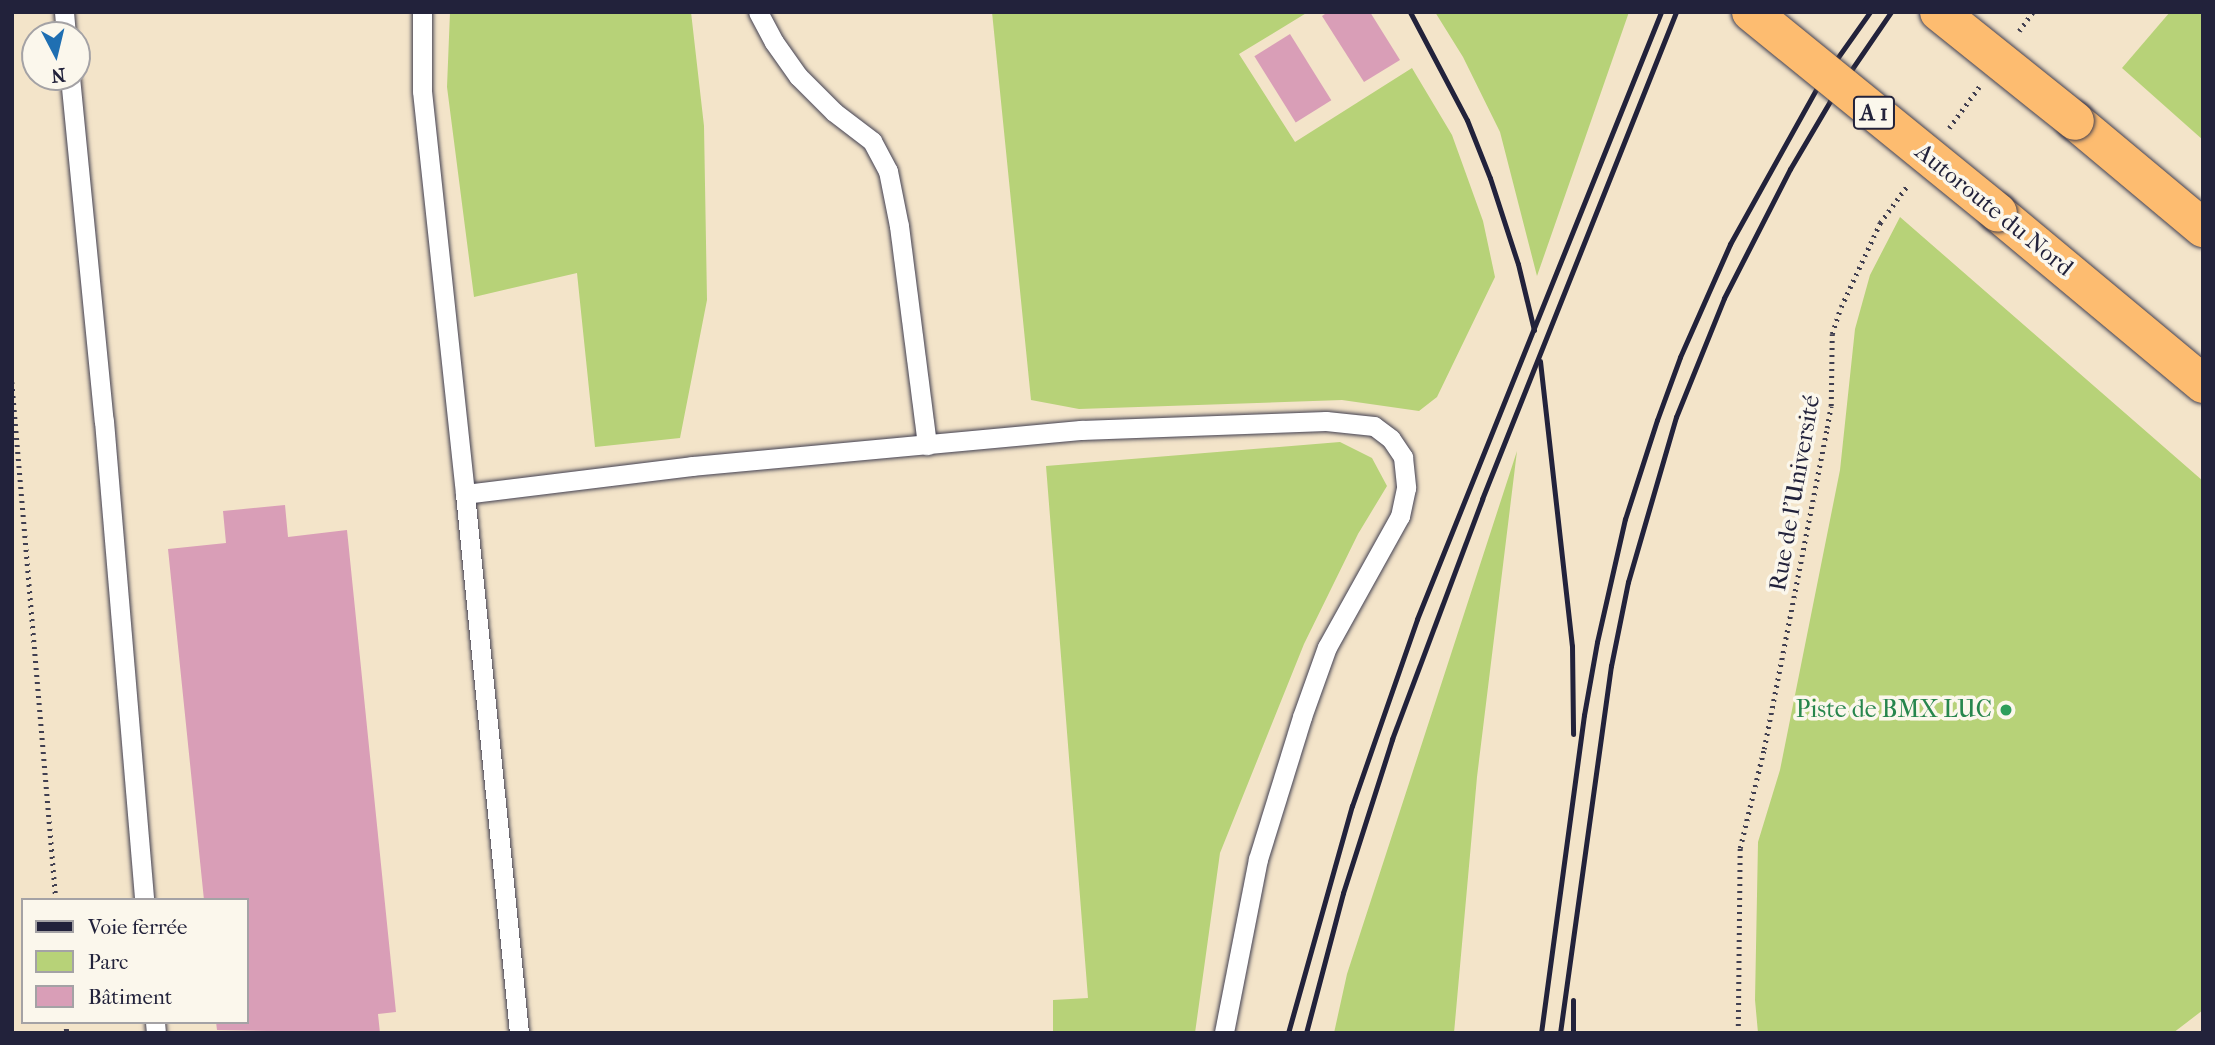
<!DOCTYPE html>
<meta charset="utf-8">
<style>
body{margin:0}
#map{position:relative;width:2215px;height:1045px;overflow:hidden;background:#f3e4c9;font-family:"IM FELL French Canon",serif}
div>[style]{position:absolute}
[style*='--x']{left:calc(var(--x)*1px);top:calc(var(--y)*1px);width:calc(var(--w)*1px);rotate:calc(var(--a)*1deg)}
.green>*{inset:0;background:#b7d278}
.building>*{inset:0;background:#d99eb7;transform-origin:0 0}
.path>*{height:4.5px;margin-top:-2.25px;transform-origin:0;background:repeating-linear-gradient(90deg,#413f50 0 2px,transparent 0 7px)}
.roads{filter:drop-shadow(0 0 2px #413f50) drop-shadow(0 0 2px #413f50)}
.service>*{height:19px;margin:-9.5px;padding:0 9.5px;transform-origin:9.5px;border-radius:9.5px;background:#fff}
.motorway>*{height:38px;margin:-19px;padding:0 19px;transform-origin:19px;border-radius:19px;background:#fdbc70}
.rail>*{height:5px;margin:-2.5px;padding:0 2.5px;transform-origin:2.5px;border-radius:2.5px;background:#22223b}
.bridges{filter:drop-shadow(0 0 2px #413f50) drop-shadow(0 0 2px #413f50)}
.motorway-bridge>*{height:38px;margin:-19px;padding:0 19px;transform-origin:19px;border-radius:19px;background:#fdbc70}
.dots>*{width:19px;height:19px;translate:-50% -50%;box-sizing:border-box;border:4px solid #fbf7ec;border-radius:50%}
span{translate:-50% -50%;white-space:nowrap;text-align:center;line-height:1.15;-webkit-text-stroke:7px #fbf7ec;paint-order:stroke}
.shield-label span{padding:2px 5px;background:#fbf7ec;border:2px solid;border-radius:5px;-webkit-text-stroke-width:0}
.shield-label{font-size:23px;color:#22223b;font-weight:700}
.street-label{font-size:24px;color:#22223b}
.leisure-label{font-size:24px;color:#27864d}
.right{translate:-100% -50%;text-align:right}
.frame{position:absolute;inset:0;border:14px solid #22223b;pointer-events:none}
.legend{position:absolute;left:21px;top:898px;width:228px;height:126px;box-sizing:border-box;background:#fbf7ec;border:2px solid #a4a2a5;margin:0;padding:9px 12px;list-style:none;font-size:21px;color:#22223b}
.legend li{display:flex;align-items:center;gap:14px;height:35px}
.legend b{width:35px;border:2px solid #a4a2a5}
.north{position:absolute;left:21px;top:21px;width:70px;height:70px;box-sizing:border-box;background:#fbf7ec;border:2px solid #a4a2a5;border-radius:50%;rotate:173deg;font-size:19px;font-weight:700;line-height:28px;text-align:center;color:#22223b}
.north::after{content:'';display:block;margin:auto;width:24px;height:32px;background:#1f6fb2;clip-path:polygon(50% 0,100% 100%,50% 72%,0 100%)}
</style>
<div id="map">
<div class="green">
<div style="clip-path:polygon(450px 12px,691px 12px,704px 126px,707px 300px,680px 438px,595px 447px,577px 273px,474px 297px,447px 87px)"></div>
<div style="clip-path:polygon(992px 12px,1308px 12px,1239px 54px,1295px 142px,1412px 68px,1452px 135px,1483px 221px,1495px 277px,1437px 397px,1419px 411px,1342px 400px,1079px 409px,1031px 400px)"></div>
<div style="clip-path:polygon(1435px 12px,1629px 12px,1537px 276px,1500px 132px,1463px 57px)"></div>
<div style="clip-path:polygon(2170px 12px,2203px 12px,2203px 140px,2122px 68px)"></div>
<div style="clip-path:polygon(1900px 217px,2203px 481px,2203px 1010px,2173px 1033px,1758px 1033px,1755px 1000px,1758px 842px,1780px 770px,1840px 470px,1855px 329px,1870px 275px)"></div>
<div style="clip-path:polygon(1340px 442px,1372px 458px,1387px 486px,1358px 534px,1304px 644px,1220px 853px,1195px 1033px,1053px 1033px,1053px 1000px,1088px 998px,1046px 466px)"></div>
<div style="clip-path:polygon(1517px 451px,1477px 777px,1454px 1033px,1334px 1033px,1347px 974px)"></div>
</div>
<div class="building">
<div style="clip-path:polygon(1328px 12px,1370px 12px,1400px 60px,1364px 82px,1322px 16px)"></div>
<div style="left:1290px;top:34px;width:78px;height:42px;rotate:58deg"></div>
<div style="clip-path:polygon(285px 505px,288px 537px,347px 530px,396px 1012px,378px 1014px,380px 1033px,217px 1030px,216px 1022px,247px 1022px,247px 900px,204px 900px,168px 549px,226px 543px,223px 511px)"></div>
</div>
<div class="path">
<div style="--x:2019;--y:31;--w:24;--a:-54"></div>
<div style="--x:1949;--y:128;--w:51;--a:-53.8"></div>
<div style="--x:12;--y:382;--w:520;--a:85.14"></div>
<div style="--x:66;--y:1022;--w:11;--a:85"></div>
<div style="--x:1738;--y:1033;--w:185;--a:-89.4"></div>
<div style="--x:1740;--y:848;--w:102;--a:-76.4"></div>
<div style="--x:1764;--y:749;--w:327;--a:-78.9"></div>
<div style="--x:1827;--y:428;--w:22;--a:-80"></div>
<div style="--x:1831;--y:406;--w:72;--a:-89.2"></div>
<div style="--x:1832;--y:334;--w:28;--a:-72"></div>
<div style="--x:1841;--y:307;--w:93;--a:-65.1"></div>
<div style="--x:1880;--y:223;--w:46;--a:-53.9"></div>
</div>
<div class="roads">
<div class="service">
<div style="--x:64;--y:12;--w:23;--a:85"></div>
<div style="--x:422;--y:12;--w:79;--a:90"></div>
<div style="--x:422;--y:91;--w:405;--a:83.9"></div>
<div style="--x:758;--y:12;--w:34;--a:62"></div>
<div style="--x:774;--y:42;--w:42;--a:54.8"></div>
<div style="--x:798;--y:76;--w:51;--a:45"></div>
<div style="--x:834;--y:112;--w:48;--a:37.3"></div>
<div style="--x:872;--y:141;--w:34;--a:62"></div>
<div style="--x:888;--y:171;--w:56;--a:78.7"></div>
<div style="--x:899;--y:226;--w:221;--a:82.7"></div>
<div style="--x:70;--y:77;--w:346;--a:84.4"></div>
<div style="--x:104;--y:421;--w:481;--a:85.2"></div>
<div style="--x:155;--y:1022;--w:11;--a:85"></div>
<div style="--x:519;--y:1033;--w:542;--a:-95.72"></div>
<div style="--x:465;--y:494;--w:229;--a:-7"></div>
<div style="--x:692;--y:466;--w:391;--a:-5.3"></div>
<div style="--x:1081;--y:430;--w:245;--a:-2.1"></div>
<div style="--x:1326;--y:421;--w:48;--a:5.9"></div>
<div style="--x:1374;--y:426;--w:21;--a:37"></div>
<div style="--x:1391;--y:439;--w:22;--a:56"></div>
<div style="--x:1403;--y:457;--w:31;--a:84"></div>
<div style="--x:1406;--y:488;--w:29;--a:102"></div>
<div style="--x:1400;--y:516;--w:150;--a:119.1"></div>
<div style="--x:1327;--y:647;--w:74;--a:109.7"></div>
<div style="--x:1302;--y:717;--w:149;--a:107.2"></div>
<div style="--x:1258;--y:859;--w:177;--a:101.1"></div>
</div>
<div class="motorway">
<div style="--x:2075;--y:121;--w:167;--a:39.9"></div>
<div style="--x:1998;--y:213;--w:267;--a:39.8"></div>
</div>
</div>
<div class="rail">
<div style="--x:1410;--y:12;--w:122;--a:62.2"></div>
<div style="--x:1467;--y:120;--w:62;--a:68.4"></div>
<div style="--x:1490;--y:178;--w:90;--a:72"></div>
<div style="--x:1518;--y:264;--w:68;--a:76.4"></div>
<div style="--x:1540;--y:361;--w:287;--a:83.6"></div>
<div style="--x:1572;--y:646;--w:88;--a:89.3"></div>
<div style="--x:1288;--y:1033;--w:236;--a:-74.3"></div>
<div style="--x:1352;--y:806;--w:198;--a:-70.8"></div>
<div style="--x:1417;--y:619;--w:654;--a:-68.1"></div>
<div style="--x:1306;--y:1033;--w:145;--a:-75.2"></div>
<div style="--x:1343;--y:893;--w:162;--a:-72.3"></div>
<div style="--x:1392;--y:739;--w:256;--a:-69.4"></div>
<div style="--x:1482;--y:499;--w:524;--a:-68.28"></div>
<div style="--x:1541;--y:1033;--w:321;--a:-82.3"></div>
<div style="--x:1584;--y:715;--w:74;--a:-79.9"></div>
<div style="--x:1597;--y:642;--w:126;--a:-77.2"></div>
<div style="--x:1625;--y:519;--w:104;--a:-72.1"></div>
<div style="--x:1657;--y:420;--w:67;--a:-69.9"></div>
<div style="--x:1680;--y:357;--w:124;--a:-66.1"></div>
<div style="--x:1730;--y:244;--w:183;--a:-60.9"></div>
<div style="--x:1819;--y:84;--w:88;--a:-54.7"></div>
<div style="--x:1560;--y:1033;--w:371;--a:-82.1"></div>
<div style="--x:1611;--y:666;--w:86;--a:-78.6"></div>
<div style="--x:1628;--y:582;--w:172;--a:-73.8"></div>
<div style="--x:1676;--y:417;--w:128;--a:-68"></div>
<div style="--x:1724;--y:298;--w:145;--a:-62.9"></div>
<div style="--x:1790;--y:169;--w:79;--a:-59.5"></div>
<div style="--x:1830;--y:101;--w:108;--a:-55.6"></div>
<div style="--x:1573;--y:1033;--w:33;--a:-90"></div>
</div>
<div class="bridges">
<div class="motorway-bridge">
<div style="--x:1751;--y:12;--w:318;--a:39.1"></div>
<div style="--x:1939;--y:12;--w:174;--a:38.7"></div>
</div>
</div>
<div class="dots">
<div style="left:2006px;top:710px;background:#2e9e5b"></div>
</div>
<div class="shield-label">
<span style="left:1874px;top:113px">A 1</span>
</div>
<div class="street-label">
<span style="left:1994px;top:210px;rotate:39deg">Autoroute du Nord</span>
<span style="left:1795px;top:493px;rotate:-80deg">Rue de l'Université</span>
</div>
<div class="leisure-label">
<span class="right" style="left:1992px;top:710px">Piste de BMX LUC</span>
</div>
<div class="frame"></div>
<ul class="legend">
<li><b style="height:9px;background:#22223b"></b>Voie ferrée</li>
<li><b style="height:19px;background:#b7d278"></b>Parc</li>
<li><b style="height:19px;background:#d99eb7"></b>Bâtiment</li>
</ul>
<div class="north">N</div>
</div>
